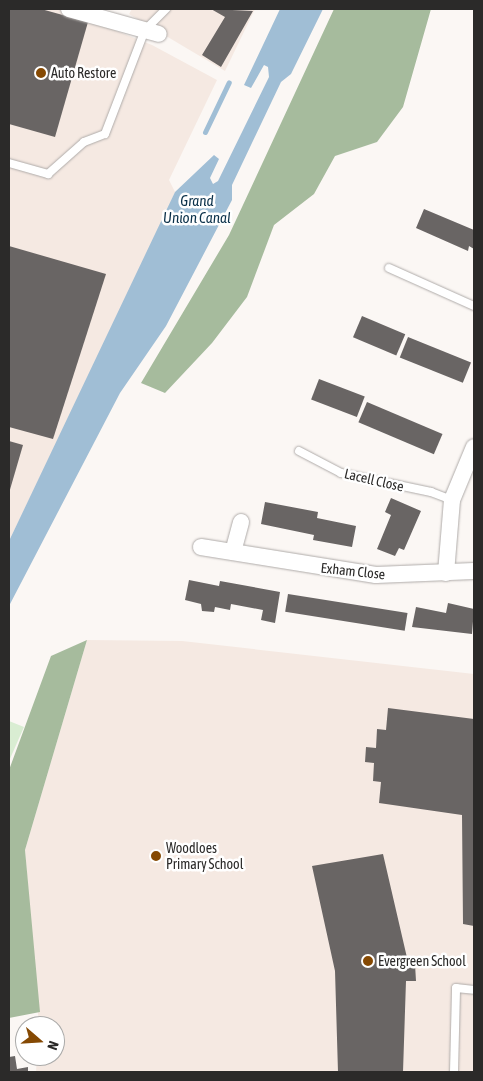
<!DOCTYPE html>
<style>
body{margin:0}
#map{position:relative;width:483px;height:1081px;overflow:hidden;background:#fbf7f4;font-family:"Asap Condensed",sans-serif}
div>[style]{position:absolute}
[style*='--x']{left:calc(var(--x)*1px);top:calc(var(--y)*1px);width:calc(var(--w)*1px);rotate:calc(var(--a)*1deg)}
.built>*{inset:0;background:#f5e9e2}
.green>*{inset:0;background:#d9edd2}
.forest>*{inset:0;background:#a6bb9d}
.water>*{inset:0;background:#a0bed5}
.stream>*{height:5px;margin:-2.5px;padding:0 2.5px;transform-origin:2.5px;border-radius:2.5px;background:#a0bed5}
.building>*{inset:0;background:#696564;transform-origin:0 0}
.roads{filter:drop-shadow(0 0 1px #afaba9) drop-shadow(0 0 1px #afaba9)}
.service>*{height:8px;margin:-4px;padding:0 4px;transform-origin:4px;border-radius:4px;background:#fff}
.minor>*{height:16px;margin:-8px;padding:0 8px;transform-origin:8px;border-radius:8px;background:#fff}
.dots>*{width:14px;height:14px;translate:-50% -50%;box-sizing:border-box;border:2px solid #fff;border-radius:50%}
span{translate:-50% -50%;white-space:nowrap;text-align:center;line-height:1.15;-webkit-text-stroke:5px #fff;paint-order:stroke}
.poi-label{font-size:14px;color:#2b2a29}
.left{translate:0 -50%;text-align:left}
.street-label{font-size:14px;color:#2b2a29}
.water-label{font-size:15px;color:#0a3049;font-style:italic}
.frame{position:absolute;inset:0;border:10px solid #2b2a29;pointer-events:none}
.north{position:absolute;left:15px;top:1016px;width:50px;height:50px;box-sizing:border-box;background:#fff;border:1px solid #aaaaa9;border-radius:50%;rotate:109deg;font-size:14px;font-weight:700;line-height:20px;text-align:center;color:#2b2a29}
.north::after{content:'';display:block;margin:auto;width:18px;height:22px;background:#854903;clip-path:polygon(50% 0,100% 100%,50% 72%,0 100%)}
</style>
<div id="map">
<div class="built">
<div style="clip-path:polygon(9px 9px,101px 9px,99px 24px,152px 45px,217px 80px,169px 180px,175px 192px,148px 253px,9px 541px)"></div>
<div style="clip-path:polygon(132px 9px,255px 9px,225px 71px,129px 14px)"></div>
<div style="clip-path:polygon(87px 640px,182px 641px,474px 674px,474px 1072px,36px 1072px,37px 1056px,55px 1056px,55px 1026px,39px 1026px,25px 850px)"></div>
</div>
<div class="green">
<div style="clip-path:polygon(9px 721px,24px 727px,9px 761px)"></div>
</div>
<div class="forest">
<div style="clip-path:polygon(334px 9px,431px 9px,403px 107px,377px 142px,335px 156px,314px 194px,274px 225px,247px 297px,212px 343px,165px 393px,141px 383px,229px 235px)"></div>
<div style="clip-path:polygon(87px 640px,25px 850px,40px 1012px,9px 1018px,9px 770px,51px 656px)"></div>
</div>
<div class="water">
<div style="clip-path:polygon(280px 9px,323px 9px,291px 74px,281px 82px,232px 185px,232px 200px,166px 326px,120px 393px,9px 606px,9px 541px,175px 192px,214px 155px,219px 159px,210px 178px,213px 184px,218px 181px,269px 77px,268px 67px,264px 65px,251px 88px,244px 85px)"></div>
</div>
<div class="stream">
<div style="--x:205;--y:132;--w:55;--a:-64.4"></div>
</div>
<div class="building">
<div style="clip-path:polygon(9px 9px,41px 9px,88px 22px,55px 137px,9px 124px)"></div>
<div style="clip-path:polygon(211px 9px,253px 11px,221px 67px,202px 55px,225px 17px)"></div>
<div style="clip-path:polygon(424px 209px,474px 230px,474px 249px,469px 246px,468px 251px,416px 228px)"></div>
<div style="clip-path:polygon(9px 246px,106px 274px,53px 439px,9px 427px)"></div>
<div style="left:362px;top:316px;width:47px;height:23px;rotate:23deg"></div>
<div style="left:408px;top:337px;width:68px;height:22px;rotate:22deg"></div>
<div style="left:319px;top:379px;width:49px;height:22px;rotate:21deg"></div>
<div style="left:367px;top:402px;width:82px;height:22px;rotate:23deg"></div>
<div style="clip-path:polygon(9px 441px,23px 445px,9px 493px)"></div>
<div style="clip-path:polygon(391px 498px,421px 511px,404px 550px,399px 548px,395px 556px,377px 549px,391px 515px,385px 512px)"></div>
<div style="clip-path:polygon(265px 502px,318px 512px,317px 518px,356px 526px,352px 547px,313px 540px,314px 535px,261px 524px)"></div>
<div style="clip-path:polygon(189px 580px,219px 586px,220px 581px,280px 592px,275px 623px,261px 620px,263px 610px,231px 604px,230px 610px,215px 607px,214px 612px,202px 611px,201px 604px,185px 600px)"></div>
<div style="left:288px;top:594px;width:121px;height:18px;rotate:9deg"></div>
<div style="clip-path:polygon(448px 603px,474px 609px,472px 634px,412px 627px,416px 607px,446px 613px)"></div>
<div style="clip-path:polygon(388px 708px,474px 719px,474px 926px,463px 924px,462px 815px,379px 803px,381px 782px,373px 781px,374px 763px,365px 762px,366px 747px,376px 748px,377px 729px,386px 730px)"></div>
<div style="clip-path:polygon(383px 854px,408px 962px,415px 964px,416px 981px,406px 981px,403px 1072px,338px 1072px,335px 971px,312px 866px)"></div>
<div style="clip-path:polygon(15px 1056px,17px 1069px,28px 1067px,28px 1072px,9px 1072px,9px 1057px)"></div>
</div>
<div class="roads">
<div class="service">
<div style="--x:9;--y:163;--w:41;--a:15.8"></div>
<div style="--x:48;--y:174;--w:48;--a:-41.6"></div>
<div style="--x:84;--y:142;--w:22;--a:-21"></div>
<div style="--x:105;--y:134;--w:111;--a:-69"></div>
<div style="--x:145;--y:30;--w:30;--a:-45"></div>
<div style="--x:389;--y:268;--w:93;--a:24.1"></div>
<div style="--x:299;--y:451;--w:47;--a:27.6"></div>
<div style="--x:341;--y:473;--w:92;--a:11.9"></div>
<div style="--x:431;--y:492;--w:22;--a:21"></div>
<div style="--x:454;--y:1072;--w:84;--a:-88.6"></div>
<div style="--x:456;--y:988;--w:18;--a:6"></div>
</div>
<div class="minor">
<div style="--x:69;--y:9;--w:93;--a:15.5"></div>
<div style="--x:201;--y:547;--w:177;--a:9.1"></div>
<div style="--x:376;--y:575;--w:98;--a:-2.3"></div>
<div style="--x:233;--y:552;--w:31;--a:-75"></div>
<div style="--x:446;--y:573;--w:73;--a:-85.3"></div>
<div style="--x:452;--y:500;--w:57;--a:-67.5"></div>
</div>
</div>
<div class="dots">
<div style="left:41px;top:73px;background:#854903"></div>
<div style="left:156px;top:856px;background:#854903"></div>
<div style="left:368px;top:961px;background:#854903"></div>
</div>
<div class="poi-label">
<span class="left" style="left:51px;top:73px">Auto Restore</span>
<span class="left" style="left:166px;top:856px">Woodloes<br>Primary School</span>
<span class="left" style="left:378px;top:961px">Evergreen School</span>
</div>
<div class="street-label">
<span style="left:374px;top:480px;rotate:13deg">Lacell Close</span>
<span style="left:353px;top:571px;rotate:6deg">Exham Close</span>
</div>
<div class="water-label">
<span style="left:197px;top:209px">Grand<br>Union Canal</span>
</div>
<div class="frame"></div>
<div class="north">N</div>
</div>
